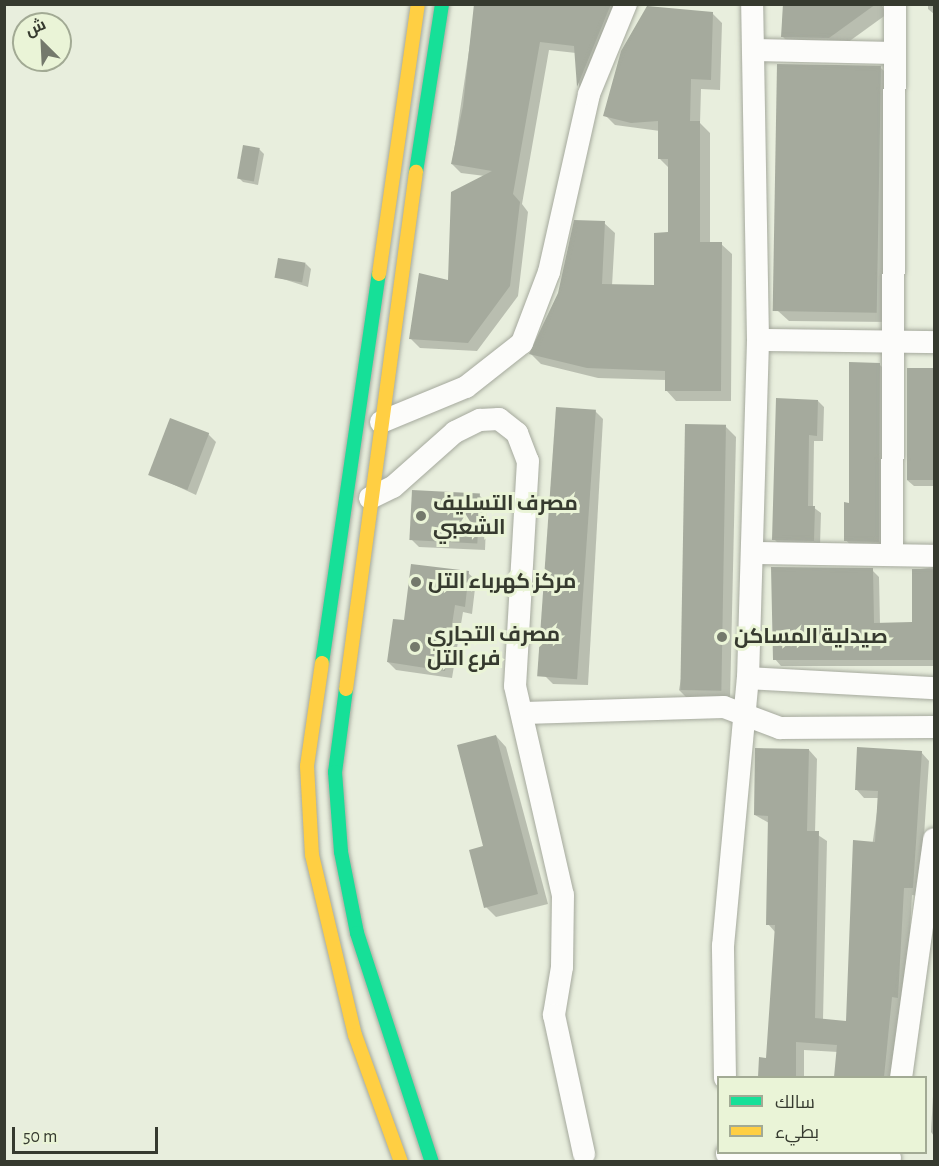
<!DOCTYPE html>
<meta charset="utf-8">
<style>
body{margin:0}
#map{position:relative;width:939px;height:1166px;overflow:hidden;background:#e8eedd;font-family:"Alegreya Sans",Cairo,sans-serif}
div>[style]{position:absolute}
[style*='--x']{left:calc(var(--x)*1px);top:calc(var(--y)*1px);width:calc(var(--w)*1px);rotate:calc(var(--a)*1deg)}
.shadow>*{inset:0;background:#0003}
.building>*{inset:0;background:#a5aa9d;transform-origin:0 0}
.roads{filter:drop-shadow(0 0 2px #a5a99d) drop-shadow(0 0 2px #a5a99d)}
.street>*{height:22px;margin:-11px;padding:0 11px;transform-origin:11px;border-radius:11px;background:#fcfcfa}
.fast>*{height:14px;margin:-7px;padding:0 7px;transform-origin:7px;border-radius:7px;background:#16e098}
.slow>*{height:14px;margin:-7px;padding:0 7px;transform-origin:7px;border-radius:7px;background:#ffcf43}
.dots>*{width:16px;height:16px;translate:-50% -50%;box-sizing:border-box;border:3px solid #eaf4d7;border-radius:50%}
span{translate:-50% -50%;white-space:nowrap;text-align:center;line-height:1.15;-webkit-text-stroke:6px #eaf4d7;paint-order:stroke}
.poi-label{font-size:21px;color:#363a2f;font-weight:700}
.left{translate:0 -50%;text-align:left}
.frame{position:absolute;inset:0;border:6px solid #363a2f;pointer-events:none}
.legend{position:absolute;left:717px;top:1076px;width:210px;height:78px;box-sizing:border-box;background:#eaf4d7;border:2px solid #a2aa94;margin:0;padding:8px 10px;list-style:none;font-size:18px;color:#363a2f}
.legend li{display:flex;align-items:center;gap:12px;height:30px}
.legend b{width:30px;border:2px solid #a2aa94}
.north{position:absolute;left:12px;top:12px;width:60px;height:60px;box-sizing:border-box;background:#eaf4d7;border:2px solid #a2aa94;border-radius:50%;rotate:336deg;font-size:16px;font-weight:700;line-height:24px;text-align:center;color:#363a2f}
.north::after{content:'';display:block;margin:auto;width:21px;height:27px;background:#74796c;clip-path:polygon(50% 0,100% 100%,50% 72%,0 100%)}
.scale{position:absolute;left:12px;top:1127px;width:146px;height:27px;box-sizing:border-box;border:3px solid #363a2f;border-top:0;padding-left:8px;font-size:18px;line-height:21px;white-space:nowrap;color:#363a2f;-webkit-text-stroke:4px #eaf4d7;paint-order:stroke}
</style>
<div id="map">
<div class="shadow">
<div style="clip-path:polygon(476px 4px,628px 4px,587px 94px,579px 86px,576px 53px,549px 50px,522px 204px,528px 212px,518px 296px,477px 351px,420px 348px,411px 339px,449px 282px,485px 176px,461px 173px,452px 164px)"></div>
<div style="clip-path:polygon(784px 4px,881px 4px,887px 14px,840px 48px,793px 47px,782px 36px)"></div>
<div style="clip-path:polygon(928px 4px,934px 4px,934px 14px,928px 9px)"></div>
<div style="clip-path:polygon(712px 13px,722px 23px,720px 90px,701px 89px,700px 123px,710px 133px,710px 244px,721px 244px,732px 254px,731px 401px,676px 401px,666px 390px,666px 380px,598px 378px,541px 364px,531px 354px,604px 223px,615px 233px,612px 286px,655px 286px,670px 234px,670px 169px,660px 159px,660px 131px,615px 125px,605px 115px)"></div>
<div style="clip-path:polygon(881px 68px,891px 78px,890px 322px,789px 321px,778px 311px)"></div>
<div style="clip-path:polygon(259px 149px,264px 154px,258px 185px,243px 182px,238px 177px)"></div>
<div style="clip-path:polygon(306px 264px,311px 269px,308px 287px,277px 277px)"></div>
<div style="clip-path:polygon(879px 364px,886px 371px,885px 548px,852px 547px,846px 540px)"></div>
<div style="clip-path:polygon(908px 370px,934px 370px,934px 486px,914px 486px,907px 480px)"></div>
<div style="clip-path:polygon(818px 401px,824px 407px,823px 441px,814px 441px,813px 507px,821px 513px,820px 546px,780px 545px,774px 539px)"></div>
<div style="clip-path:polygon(595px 411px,603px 419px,588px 685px,553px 684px,545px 676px)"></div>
<div style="clip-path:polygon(726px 427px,736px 437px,730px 701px,689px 700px,679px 690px)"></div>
<div style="clip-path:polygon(208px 434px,216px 442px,196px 495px,151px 474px)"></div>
<div style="clip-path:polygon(479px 495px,487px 503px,485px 550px,419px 547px,411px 539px)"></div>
<div style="clip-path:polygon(934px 567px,934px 666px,781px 666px,775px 659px,872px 570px,879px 577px,880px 624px,913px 623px,914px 570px)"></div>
<div style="clip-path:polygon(468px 573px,476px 580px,472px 614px,463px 612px,452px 678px,396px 670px,388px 662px,406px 622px)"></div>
<div style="clip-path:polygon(496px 736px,506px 747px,548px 904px,496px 917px,486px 907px,485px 847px)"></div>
<div style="clip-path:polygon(809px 750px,817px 759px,815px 833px,827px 841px,823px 1020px,847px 1022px,879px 798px,864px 798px,856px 789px,921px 752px,929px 761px,920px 896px,912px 895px,906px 1005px,893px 1078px,835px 1078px,838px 1052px,804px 1050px,804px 1078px,760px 1078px,760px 1059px,767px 1059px,776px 933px,768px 924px,769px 823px,755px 815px)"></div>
<div style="clip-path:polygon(934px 1078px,934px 1136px,931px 1132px)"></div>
</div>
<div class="building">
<div style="clip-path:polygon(474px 4px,611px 4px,577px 87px,574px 46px,540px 42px,513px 194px,520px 202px,510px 286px,468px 343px,409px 339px,419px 273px,448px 280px,451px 192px,492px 171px,451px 164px,463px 106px)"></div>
<div style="clip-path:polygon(783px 4px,876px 4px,829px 38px,781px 37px)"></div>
<div style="clip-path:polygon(647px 6px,713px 12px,711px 80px,691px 79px,690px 121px,700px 121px,700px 242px,722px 242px,721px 391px,665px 391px,665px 371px,587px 368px,529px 354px,558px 293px,574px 220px,605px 221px,602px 284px,654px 285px,654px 233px,668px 232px,668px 159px,658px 159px,658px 121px,631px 123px,603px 116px,621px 51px)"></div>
<div style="left:777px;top:64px;width:104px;height:247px;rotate:1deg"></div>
<div style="left:243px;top:145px;width:17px;height:34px;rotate:10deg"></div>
<div style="left:278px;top:258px;width:28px;height:20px;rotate:10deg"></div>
<div style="clip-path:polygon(849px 362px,880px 363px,879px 542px,844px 541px,844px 502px,849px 503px)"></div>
<div style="left:907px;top:368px;width:26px;height:112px"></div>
<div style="clip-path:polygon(776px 398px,818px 400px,817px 436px,809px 435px,808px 506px,815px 506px,814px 541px,772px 540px)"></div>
<div style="left:556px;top:407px;width:40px;height:270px;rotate:4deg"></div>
<div style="left:170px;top:418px;width:42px;height:61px;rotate:21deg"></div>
<div style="left:685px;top:424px;width:41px;height:266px;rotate:1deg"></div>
<div style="left:412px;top:490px;width:68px;height:50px;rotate:3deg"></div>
<div style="clip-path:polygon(411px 564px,469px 571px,465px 607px,455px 605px,445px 671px,387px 662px,393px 619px,404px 620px)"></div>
<div style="clip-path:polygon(771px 567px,873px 568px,874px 623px,912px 622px,912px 569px,934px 569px,934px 660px,773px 660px)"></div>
<div style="clip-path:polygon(496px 735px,538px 894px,484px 908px,469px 850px,483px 846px,457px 745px)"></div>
<div style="clip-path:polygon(857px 747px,922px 751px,913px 888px,904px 888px,898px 998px,892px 997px,884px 1077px,834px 1077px,837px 1045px,796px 1042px,796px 1077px,758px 1077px,759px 1057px,766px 1058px,775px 925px,766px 925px,768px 816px,754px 815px,755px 748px,809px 749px,807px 831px,819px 831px,815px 1018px,846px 1021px,853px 840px,875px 842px,878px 791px,855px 790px)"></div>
</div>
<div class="roads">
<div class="street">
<div style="--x:754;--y:50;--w:141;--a:1.2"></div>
<div style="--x:758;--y:340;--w:176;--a:0.7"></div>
<div style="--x:381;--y:422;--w:92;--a:-22.4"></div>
<div style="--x:466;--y:387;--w:71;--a:-38.2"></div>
<div style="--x:522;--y:343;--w:76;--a:-69.2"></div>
<div style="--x:549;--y:272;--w:182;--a:-77.3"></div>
<div style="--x:589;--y:94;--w:97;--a:-67.7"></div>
<div style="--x:370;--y:498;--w:25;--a:-26"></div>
<div style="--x:393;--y:487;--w:83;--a:-41.6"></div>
<div style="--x:455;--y:432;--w:28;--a:-26"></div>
<div style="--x:480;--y:420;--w:19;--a:-3"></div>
<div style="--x:499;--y:419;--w:23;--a:38"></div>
<div style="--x:517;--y:433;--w:30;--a:69"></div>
<div style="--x:528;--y:461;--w:225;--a:93.3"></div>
<div style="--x:515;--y:686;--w:214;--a:77.1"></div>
<div style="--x:563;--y:895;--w:72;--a:90.8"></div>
<div style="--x:562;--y:967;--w:49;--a:99.5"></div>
<div style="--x:554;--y:1015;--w:142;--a:77.8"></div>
<div style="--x:753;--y:553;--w:181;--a:0.9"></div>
<div style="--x:892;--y:554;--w:550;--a:-89.69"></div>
<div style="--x:748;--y:678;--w:186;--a:3.1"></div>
<div style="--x:524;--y:713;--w:200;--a:-1.7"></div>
<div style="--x:724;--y:707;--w:60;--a:20.6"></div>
<div style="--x:780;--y:728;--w:154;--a:-0.4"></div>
<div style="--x:725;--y:1078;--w:132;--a:-90.9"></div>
<div style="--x:723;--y:946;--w:269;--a:-84.7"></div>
<div style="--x:748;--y:678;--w:338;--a:-88.3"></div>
<div style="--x:758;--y:340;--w:336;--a:-91"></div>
<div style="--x:901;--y:1078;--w:241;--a:-82.1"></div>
<div style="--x:727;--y:1154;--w:163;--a:1.4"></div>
</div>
<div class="fast">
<div style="--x:416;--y:172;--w:170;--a:-81.2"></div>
<div style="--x:322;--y:663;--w:393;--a:-81.7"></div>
<div style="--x:346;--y:689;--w:84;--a:97.5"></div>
<div style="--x:335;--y:772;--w:80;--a:85.7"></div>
<div style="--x:341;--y:852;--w:83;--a:78.8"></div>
<div style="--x:357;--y:933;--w:241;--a:71.9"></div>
</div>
<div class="slow">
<div style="--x:379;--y:274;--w:273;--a:-81.8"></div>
<div style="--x:322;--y:663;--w:104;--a:98.3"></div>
<div style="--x:307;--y:766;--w:89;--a:86.8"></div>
<div style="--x:312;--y:855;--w:185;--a:76.6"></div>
<div style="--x:355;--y:1035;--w:135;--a:70.1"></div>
<div style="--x:346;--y:689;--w:522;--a:-82.29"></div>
</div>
</div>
<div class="dots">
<div style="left:421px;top:516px;background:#74796c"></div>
<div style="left:416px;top:582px;background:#74796c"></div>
<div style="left:722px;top:637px;background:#74796c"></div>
<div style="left:415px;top:647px;background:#74796c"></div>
</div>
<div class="poi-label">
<span class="left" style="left:433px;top:516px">مصرف التسليف<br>الشعبي</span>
<span class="left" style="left:428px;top:582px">مركز كهرباء التل</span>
<span class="left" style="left:427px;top:647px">مصرف التجاري<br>فرع التل</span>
<span class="left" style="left:734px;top:637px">صيدلية المساكن</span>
</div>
<div class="frame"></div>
<ul class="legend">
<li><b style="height:8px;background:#16e098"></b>سالك</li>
<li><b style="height:8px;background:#ffcf43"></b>بطيء</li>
</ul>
<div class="north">ش</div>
<div class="scale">50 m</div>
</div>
